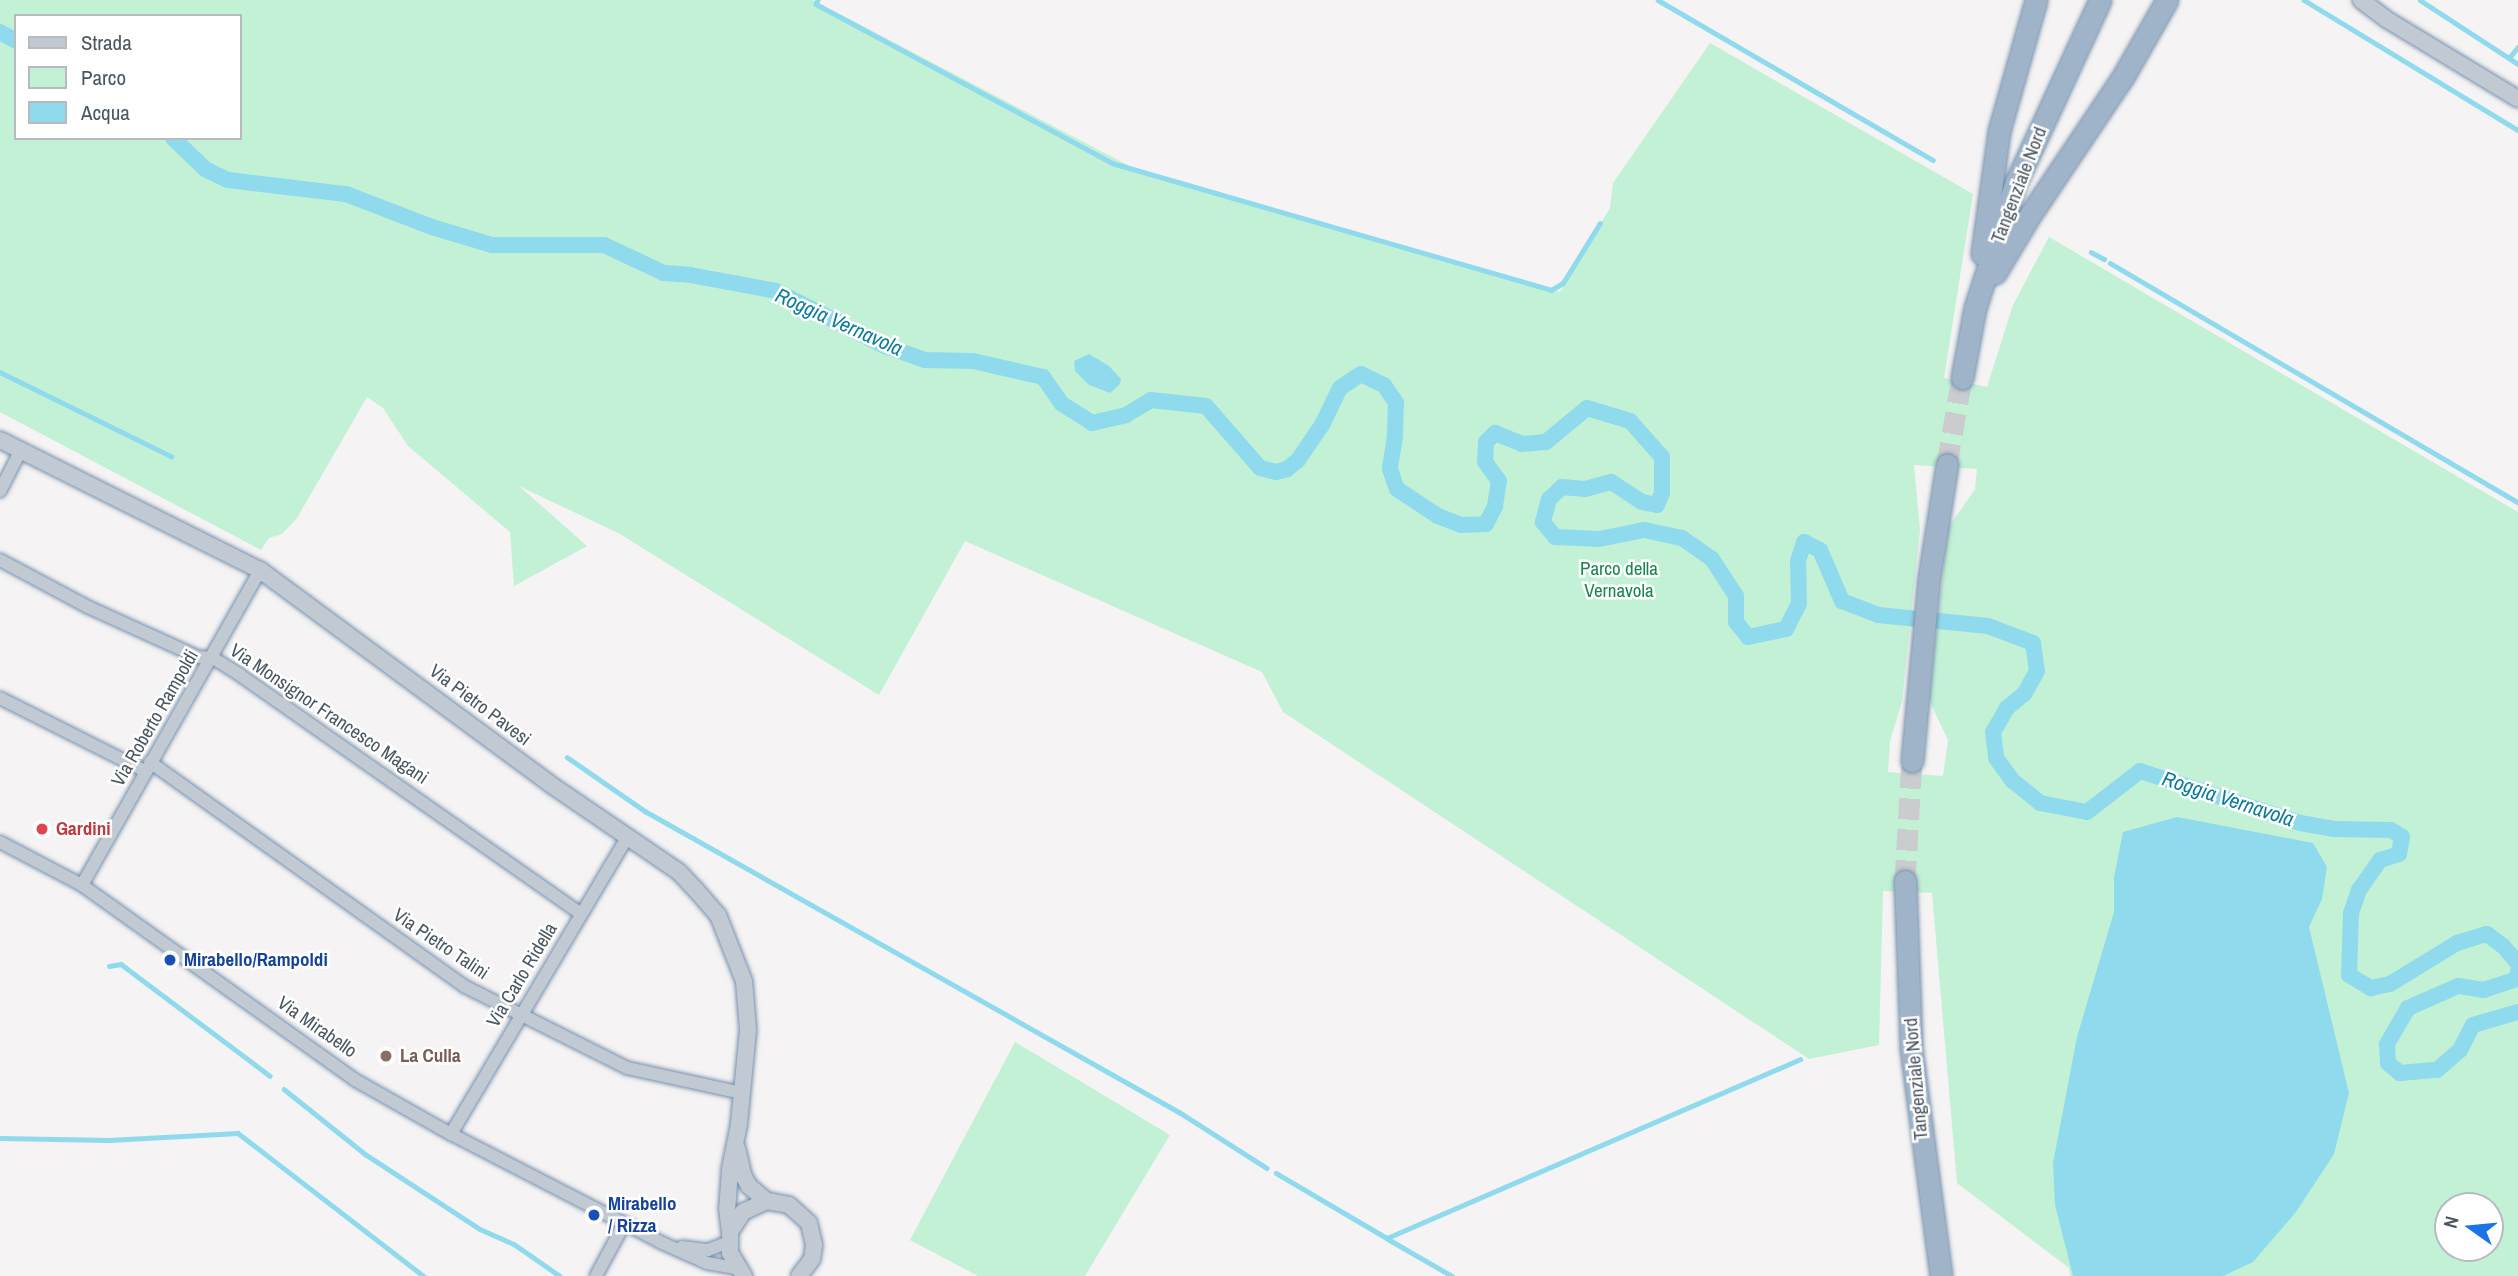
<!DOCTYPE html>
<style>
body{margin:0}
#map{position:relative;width:2518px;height:1276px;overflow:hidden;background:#f5f3f3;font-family:"Archivo Narrow",sans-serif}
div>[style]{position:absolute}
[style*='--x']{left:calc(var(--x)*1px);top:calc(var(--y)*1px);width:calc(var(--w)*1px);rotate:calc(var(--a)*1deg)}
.green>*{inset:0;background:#c3f1d5}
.water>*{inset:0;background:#90daee}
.stream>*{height:4.5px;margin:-2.25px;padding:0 2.25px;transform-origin:2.25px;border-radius:2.25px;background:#90daee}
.canal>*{height:16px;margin:-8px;padding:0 8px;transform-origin:8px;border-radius:8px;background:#90daee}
.trunk-tunnel>*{height:21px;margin-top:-10.5px;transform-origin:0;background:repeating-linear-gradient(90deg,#caccce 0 21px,transparent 0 31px)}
.roads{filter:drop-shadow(0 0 2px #7690ad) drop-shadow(0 0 2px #7690ad)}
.minor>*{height:12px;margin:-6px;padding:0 6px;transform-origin:6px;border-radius:6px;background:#c1cad2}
.tertiary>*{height:16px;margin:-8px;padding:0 8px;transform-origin:8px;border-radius:8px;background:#c1cad2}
.trunk>*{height:21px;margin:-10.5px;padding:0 10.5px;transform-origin:10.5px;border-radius:10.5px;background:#9fb4c9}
.dots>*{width:19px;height:19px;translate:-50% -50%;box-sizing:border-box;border:4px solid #fff;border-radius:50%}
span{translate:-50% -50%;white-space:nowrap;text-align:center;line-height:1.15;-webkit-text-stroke:5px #fff;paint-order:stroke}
.street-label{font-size:19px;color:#4a5661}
.park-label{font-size:19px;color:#17864f}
.health-label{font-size:19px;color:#be3a42;font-weight:700}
.left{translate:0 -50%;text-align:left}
.transit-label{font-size:19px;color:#164399;font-weight:700}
.education-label{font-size:19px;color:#785e54;font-weight:700}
.water-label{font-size:21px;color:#0c7c9b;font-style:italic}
.legend{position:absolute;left:14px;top:14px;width:228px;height:126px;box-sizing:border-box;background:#fff;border:2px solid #b7bbc0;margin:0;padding:9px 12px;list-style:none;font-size:21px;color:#4a5661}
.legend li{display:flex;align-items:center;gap:14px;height:35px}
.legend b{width:35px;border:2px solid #b7bbc0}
.north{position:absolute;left:2434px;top:1192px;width:70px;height:70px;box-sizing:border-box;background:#fff;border:2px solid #b7bbc0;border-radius:50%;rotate:285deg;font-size:19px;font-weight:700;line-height:28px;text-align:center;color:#4a5661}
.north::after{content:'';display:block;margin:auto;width:24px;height:32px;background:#1a73e8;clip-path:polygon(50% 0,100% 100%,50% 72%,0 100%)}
</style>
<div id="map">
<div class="green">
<div style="clip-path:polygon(evenodd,0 0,813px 0,1137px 170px,1560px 292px,1610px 208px,1613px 183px,1710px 43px,1973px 194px,1944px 378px,1987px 387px,2013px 305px,2049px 237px,2518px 512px,2518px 1276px,2070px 1276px,2069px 1268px,1957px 1183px,1932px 893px,1883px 891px,1879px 1045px,1809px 1059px,1283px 712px,1262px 672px,965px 541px,879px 695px,620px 534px,519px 486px,587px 546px,514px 586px,510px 532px,408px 446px,383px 408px,367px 397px,297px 518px,282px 534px,269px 538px,261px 550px,0 412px,0 0,16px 16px,240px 16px,240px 138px,16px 138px,16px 16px,0 0,1914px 465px,1977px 469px,1975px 489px,1948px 528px,1929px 700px,1948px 740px,1943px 776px,1888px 772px,1890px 741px,1902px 701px,1920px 530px,1914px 465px,0 0,2448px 1206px,2490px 1206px,2490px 1248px,2448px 1248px,2448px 1206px)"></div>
<div style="clip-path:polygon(1015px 1042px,1170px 1135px,1085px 1276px,978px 1276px,910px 1240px)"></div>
</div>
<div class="water">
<div style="clip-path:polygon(1089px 354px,1109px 366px,1121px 379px,1120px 384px,1110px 393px,1089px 385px,1075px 371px,1074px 361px)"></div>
<div style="clip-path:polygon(2177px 817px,2313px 843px,2327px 867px,2322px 899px,2309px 927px,2349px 1093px,2334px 1154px,2296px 1212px,2253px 1262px,2223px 1276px,2073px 1276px,2055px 1205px,2053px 1163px,2077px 1037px,2114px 912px,2114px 877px,2123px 832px)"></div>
</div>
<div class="stream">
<div style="--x:818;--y:0;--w:4;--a:117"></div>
<div style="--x:816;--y:4;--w:336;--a:28.2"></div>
<div style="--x:1112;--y:163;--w:457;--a:16.1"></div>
<div style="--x:1551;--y:290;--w:14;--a:-30"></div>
<div style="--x:1563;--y:283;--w:70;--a:-58.3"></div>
<div style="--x:1658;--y:0;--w:318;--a:30.2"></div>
<div style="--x:2304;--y:0;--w:250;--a:31.3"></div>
<div style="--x:2420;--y:0;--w:117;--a:33.1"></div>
<div style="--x:2509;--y:58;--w:14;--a:-51"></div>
<div style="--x:2091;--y:252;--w:15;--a:28"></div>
<div style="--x:2110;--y:263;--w:473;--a:30.4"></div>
<div style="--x:0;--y:372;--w:191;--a:26.2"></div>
<div style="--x:567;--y:757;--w:95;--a:34.7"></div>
<div style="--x:645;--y:811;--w:613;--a:29.41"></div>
<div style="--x:1179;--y:1112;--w:104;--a:32.5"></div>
<div style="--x:109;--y:966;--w:12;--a:-9"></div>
<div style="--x:121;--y:964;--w:186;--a:36.9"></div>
<div style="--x:284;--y:1089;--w:104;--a:38.7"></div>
<div style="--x:365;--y:1154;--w:137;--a:33.1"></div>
<div style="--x:480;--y:1229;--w:37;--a:24"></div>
<div style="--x:514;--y:1244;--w:56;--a:34.8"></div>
<div style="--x:0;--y:1138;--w:109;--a:1.1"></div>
<div style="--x:109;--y:1140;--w:129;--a:-3.1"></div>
<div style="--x:238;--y:1133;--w:235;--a:37.6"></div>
<div style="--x:1276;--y:1173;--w:129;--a:30.4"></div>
<div style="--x:1387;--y:1238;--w:450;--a:-23.4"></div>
<div style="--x:1388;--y:1239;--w:74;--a:30"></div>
</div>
<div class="canal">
<div style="--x:0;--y:32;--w:18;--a:29"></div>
<div style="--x:173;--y:138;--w:45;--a:44.1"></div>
<div style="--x:205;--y:169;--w:25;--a:26"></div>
<div style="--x:228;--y:180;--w:119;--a:6.8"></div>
<div style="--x:346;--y:194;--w:92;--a:21"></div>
<div style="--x:432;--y:227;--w:63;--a:16.7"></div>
<div style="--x:492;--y:245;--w:112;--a:0"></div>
<div style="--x:604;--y:245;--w:66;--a:25"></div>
<div style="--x:664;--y:273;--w:26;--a:4"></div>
<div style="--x:690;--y:275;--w:87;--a:10.5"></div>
<div style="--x:776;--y:291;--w:122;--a:26.8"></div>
<div style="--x:885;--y:346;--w:42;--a:19.3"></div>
<div style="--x:925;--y:360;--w:48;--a:1.2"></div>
<div style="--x:973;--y:361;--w:72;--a:12.9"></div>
<div style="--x:1043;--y:377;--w:33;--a:55"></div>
<div style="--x:1062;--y:404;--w:36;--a:32"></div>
<div style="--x:1092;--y:423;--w:35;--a:-13"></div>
<div style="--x:1126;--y:415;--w:29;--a:-31"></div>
<div style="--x:1151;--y:400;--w:55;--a:6.2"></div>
<div style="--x:1206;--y:406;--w:82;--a:48.9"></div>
<div style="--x:1260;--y:468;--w:16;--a:14"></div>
<div style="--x:1276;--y:472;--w:11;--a:-15"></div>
<div style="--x:1287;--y:469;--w:14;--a:-39"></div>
<div style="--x:1298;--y:460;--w:42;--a:-55.6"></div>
<div style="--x:1322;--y:425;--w:41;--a:-64.1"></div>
<div style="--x:1340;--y:388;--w:25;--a:-34"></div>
<div style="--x:1361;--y:374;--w:25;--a:26"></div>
<div style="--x:1384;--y:385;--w:22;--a:56"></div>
<div style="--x:1396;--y:403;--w:33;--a:92"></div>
<div style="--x:1395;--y:436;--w:33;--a:99"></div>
<div style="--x:1390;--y:469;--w:21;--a:71"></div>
<div style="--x:1397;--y:489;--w:49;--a:33.4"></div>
<div style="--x:1438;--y:516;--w:25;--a:21"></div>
<div style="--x:1461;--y:525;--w:25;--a:-2"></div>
<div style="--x:1486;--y:524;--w:20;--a:-63"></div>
<div style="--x:1495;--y:506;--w:25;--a:-81"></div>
<div style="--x:1499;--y:481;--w:24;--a:-126"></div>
<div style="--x:1485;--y:462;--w:20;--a:-87"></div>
<div style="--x:1486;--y:442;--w:13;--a:-45"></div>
<div style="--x:1495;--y:433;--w:29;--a:22"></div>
<div style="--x:1522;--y:444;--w:24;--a:-5"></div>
<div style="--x:1546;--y:442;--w:53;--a:-39.7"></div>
<div style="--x:1587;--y:408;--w:45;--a:16.8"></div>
<div style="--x:1630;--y:421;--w:48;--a:48.4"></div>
<div style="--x:1662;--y:457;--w:36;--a:90"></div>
<div style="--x:1662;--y:493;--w:13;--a:113"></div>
<div style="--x:1657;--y:505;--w:15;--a:-169"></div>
<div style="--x:1642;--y:502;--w:37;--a:-147"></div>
<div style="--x:1611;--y:482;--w:27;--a:165"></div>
<div style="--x:1585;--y:489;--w:23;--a:-175"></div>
<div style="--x:1562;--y:487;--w:18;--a:137"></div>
<div style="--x:1549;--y:499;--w:24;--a:105"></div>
<div style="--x:1543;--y:522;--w:19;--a:51"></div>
<div style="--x:1555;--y:537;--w:44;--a:2.6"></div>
<div style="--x:1599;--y:539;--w:46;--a:-11.3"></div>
<div style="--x:1644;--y:530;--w:39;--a:12"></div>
<div style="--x:1682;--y:538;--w:37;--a:35"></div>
<div style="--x:1712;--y:559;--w:44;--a:57"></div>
<div style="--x:1736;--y:596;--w:26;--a:90"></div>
<div style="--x:1736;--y:622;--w:19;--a:51"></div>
<div style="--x:1748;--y:637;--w:39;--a:-12"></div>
<div style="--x:1786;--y:629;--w:28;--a:-63"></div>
<div style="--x:1799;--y:604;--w:43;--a:-91.3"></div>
<div style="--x:1798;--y:561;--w:20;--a:-72"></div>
<div style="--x:1804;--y:542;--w:18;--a:27"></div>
<div style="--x:1820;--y:550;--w:56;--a:66.7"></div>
<div style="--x:1842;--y:601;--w:39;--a:21"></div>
<div style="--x:1878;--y:615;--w:111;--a:5.7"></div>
<div style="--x:1988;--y:626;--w:48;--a:20.7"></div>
<div style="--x:2033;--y:643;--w:28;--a:82"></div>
<div style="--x:2037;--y:671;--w:26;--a:119"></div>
<div style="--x:2024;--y:694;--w:22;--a:141"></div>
<div style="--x:2007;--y:708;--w:28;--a:120"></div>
<div style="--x:1993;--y:732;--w:26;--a:83"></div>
<div style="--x:1996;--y:758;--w:29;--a:54"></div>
<div style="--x:2013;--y:781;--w:35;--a:39"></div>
<div style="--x:2040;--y:803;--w:48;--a:10.8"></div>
<div style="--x:2087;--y:812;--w:67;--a:-37.7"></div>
<div style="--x:2140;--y:771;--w:168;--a:18"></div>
<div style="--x:2300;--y:823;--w:36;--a:10"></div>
<div style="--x:2335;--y:829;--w:56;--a:1"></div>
<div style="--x:2391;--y:830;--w:13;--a:32"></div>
<div style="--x:2402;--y:837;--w:17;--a:100"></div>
<div style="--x:2399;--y:854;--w:20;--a:162"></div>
<div style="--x:2380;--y:860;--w:37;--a:125"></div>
<div style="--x:2359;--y:890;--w:24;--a:109"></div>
<div style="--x:2351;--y:913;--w:62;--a:91.8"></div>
<div style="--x:2349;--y:975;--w:26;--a:31"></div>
<div style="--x:2371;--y:988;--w:19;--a:-12"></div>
<div style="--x:2390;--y:984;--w:79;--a:-31.5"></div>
<div style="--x:2457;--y:943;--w:31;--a:-17"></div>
<div style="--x:2487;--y:934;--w:20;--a:37"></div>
<div style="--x:2503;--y:946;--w:23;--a:49"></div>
<div style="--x:2518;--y:972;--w:7;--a:98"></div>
<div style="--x:2517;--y:979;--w:35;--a:162"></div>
<div style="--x:2484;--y:990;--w:26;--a:-171"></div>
<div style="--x:2458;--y:986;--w:55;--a:156.3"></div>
<div style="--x:2408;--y:1008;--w:42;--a:120.3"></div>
<div style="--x:2387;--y:1044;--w:19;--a:87"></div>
<div style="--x:2388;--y:1063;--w:16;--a:40"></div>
<div style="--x:2400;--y:1073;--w:37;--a:-5"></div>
<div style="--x:2437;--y:1070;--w:30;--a:-41"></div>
<div style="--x:2460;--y:1050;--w:28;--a:-63"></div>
<div style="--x:2473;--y:1025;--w:47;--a:-16.1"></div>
</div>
<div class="trunk-tunnel">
<div style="--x:1947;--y:464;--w:87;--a:-80.1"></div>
<div style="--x:1905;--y:881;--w:120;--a:-86.7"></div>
</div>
<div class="roads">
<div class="minor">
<div style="--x:0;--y:491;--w:46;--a:-62.9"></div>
<div style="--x:0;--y:560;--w:100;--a:28.1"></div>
<div style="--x:88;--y:607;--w:121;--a:24.4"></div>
<div style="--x:198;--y:657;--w:15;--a:4"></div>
<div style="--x:213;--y:658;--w:32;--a:32"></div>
<div style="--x:240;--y:675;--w:416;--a:35"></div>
<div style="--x:0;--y:698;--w:162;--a:26.7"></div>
<div style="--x:150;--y:762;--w:386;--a:35.5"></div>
<div style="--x:464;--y:986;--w:182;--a:26.7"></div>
<div style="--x:627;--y:1068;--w:118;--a:12.3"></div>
<div style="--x:0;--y:842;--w:93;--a:27.7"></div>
<div style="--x:82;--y:885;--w:335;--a:35.5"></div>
<div style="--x:355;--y:1080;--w:110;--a:29.4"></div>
<div style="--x:451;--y:1134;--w:235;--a:27.3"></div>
<div style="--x:660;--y:1242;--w:51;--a:24.1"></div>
<div style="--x:707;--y:1263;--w:29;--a:10"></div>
<div style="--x:82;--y:885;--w:362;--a:-60.5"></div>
<div style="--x:451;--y:1134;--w:347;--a:-59.3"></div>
<div style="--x:682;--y:1247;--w:26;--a:7"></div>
<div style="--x:708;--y:1250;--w:22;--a:-21"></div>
<div style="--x:596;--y:1276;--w:59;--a:-61.7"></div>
</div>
<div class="tertiary">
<div style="--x:2361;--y:0;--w:31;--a:37"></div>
<div style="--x:2386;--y:19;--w:154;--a:31.2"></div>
<div style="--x:0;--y:440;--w:291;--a:26.6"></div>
<div style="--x:260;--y:570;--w:360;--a:36.4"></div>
<div style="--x:550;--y:784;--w:156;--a:34.3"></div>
<div style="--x:679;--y:872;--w:25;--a:47"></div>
<div style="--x:696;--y:890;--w:33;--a:49"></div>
<div style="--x:718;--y:915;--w:71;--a:68.5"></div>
<div style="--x:744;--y:981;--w:49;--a:85.3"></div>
<div style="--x:748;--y:1030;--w:94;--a:95.5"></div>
<div style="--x:739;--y:1124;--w:46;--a:101.3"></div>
<div style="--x:730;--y:1169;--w:39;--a:94"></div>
<div style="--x:727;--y:1208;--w:24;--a:83"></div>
<div style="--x:737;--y:1148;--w:28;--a:77"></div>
<div style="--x:743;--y:1175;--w:13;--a:61"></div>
<div style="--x:749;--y:1186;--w:23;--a:40"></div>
<div style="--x:744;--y:1276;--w:27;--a:-121"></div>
<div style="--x:730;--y:1253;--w:21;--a:-90"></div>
<div style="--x:730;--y:1232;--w:24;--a:-57"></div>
<div style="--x:743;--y:1212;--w:26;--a:-25"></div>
<div style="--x:767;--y:1201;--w:22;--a:10"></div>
<div style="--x:789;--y:1205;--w:27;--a:42"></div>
<div style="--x:809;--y:1223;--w:23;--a:77"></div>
<div style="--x:814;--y:1245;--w:14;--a:98"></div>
<div style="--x:812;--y:1259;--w:21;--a:127"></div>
</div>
<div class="trunk">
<div style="--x:1982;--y:254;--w:124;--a:-82.1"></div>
<div style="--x:1999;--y:131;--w:136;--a:-74.2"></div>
<div style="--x:1995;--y:273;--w:64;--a:-59"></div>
<div style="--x:2028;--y:218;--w:172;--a:-56.1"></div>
<div style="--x:2124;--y:75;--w:86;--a:-60.2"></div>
<div style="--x:1962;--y:378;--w:71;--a:-79.5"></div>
<div style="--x:1975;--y:308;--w:133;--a:-72"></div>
<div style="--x:2016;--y:182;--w:200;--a:-65.2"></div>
<div style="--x:1912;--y:761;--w:184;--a:-84.7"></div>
<div style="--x:1929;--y:578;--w:115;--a:-81"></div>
<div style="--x:1905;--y:881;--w:167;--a:87.9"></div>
<div style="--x:1911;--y:1048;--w:230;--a:82.5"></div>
</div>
</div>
<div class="dots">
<div style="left:42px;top:829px;background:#e0444e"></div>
<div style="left:170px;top:960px;background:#1a4fb4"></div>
<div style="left:386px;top:1056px;background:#8d6e63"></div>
<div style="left:594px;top:1215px;background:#1a4fb4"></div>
</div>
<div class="street-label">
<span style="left:2019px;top:185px;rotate:-69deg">Tangenziale Nord</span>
<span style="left:480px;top:705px;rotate:37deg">Via Pietro Pavesi</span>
<span style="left:329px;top:714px;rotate:34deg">Via Monsignor Francesco Magani</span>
<span style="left:155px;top:718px;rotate:-60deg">Via Roberto Rampoldi</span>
<span style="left:441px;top:944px;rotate:34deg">Via Pietro Talini</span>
<span style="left:522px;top:975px;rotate:-59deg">Via Carlo Ridella</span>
<span style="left:317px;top:1027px;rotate:35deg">Via Mirabello</span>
<span style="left:1916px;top:1079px;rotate:-95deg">Tangenziale Nord</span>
</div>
<div class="park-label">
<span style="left:1619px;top:580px">Parco della<br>Vernavola</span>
</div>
<div class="health-label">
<span class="left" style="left:56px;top:829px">Gardini</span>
</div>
<div class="transit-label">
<span class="left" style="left:184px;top:960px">Mirabello/Rampoldi</span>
<span class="left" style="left:608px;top:1215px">Mirabello<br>/ Rizza</span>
</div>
<div class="education-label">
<span class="left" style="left:400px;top:1056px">La Culla</span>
</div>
<div class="water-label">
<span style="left:839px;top:322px;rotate:24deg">Roggia Vernavola</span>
<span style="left:2228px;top:799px;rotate:18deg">Roggia Vernavola</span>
</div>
<ul class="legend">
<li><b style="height:9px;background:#c1cad2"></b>Strada</li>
<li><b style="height:19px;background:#c3f1d5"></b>Parco</li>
<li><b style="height:19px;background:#90daee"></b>Acqua</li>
</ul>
<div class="north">N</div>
</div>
